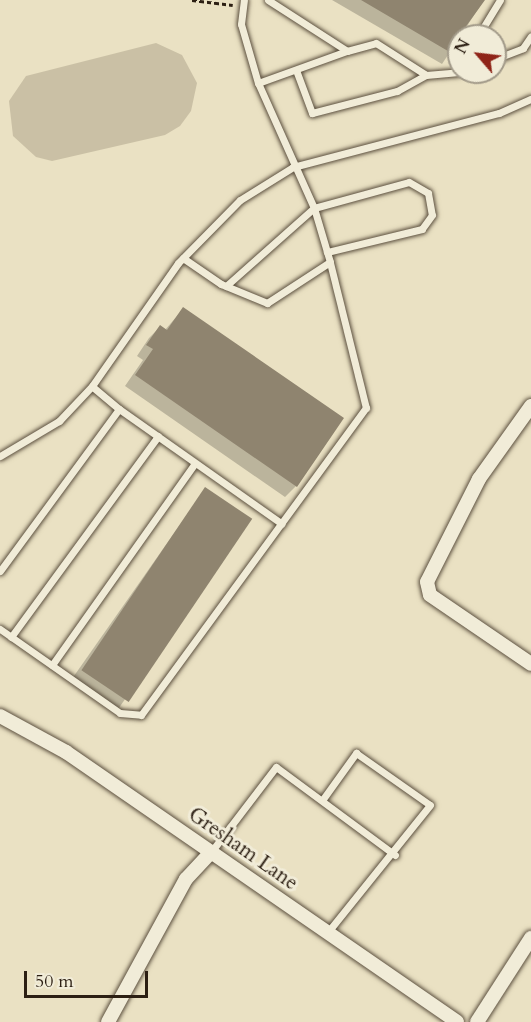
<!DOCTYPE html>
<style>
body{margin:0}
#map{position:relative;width:531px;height:1022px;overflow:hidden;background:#eae1c3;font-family:Cardo,serif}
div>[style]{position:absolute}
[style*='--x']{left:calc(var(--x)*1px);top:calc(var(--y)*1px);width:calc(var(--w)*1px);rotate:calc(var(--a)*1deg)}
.green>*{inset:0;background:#cac0a5}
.shadow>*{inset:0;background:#0003;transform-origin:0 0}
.building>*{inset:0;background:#8f846f;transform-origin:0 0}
.path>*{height:3px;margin-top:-1.5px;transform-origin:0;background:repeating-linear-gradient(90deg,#2c1f13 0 4.5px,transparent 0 7.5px)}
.roads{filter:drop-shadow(0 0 2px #5c503f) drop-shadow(0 0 2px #5c503f)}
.lane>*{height:7px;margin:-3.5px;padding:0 3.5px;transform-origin:3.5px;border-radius:3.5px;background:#f1ecd8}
.street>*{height:14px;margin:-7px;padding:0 7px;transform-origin:7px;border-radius:7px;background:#f1ecd8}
span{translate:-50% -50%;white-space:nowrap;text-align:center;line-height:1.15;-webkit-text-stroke:6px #f1ecd8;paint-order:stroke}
.street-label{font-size:21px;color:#2c1f13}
.north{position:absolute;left:447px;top:24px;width:60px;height:60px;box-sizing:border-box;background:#f1ecd8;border:2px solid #a29a89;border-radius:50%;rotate:298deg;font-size:16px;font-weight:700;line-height:24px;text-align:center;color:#2c1f13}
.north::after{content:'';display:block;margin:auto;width:21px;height:27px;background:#8f2418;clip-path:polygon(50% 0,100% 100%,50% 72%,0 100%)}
.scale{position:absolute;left:24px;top:971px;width:124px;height:27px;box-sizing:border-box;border:3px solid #2c1f13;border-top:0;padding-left:8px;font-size:18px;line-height:21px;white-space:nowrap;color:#2c1f13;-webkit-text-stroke:4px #f1ecd8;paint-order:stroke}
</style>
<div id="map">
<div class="green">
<div style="clip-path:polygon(156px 43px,182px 55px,197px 83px,191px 111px,180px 126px,165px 135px,52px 161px,36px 157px,13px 136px,9px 101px,26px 76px)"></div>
</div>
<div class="shadow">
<div style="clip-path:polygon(332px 0,484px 0,442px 64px)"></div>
<div style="clip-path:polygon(183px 309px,296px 486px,285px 497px,125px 386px,143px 360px,137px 356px,149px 338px,160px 327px,165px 330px)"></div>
<div style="left:205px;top:489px;width:55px;height:233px;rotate:35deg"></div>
</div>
<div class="building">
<div style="clip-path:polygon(361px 0,485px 0,459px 36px,453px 54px)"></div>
<div style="clip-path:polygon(183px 307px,344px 418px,297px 487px,135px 375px,153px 349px,146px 345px,160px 325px,167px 330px)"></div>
<div style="left:205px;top:487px;width:57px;height:221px;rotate:34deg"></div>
</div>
<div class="path">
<div style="--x:192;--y:0;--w:41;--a:7"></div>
</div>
<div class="roads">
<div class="lane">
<div style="--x:268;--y:0;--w:94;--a:32.8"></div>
<div style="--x:347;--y:51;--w:30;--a:-15"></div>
<div style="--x:376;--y:43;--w:59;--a:32.6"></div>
<div style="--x:426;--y:75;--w:33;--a:-5"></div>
<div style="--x:478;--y:36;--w:42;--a:-58.6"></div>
<div style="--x:495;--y:59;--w:30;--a:-21"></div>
<div style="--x:523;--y:48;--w:14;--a:-56"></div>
<div style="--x:296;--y:70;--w:46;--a:69.6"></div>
<div style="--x:312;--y:113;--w:88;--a:-14.5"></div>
<div style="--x:397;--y:91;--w:33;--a:-29"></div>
<div style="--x:258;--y:83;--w:95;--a:-19.8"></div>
<div style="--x:183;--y:258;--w:46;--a:34.4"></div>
<div style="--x:221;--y:284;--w:50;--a:22.4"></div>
<div style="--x:267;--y:303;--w:75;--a:-33.1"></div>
<div style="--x:330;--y:262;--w:56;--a:-106.5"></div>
<div style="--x:314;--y:208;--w:137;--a:-114.1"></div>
<div style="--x:258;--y:83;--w:61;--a:-106.1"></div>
<div style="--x:241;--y:24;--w:24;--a:-83"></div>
<div style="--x:226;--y:286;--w:118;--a:-41.6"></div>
<div style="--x:314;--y:208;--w:98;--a:-15.3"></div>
<div style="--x:409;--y:182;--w:22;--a:30"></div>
<div style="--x:428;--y:193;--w:22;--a:80"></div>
<div style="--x:432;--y:215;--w:17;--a:126"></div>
<div style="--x:422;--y:229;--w:98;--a:166.4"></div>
<div style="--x:119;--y:409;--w:199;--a:35.2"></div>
<div style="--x:0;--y:456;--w:69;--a:-30.7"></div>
<div style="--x:59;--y:421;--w:48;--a:-46.7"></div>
<div style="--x:92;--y:386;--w:150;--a:-55"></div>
<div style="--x:178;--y:263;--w:88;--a:-45.5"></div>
<div style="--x:240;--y:200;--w:62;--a:-31.9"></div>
<div style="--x:293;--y:167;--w:213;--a:-14.7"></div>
<div style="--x:499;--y:113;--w:35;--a:-24"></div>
<div style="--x:0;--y:571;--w:201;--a:-53.7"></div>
<div style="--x:119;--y:409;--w:35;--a:-140"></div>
<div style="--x:0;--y:629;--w:146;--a:35"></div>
<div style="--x:120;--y:713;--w:21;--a:5"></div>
<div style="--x:141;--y:715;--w:381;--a:-53.8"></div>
<div style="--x:366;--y:408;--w:150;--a:-103.9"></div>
<div style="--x:11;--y:637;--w:249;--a:-53.8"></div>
<div style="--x:52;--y:665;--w:247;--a:-54.7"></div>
<div style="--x:323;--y:799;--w:57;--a:-54.3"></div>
<div style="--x:356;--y:753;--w:90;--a:35.1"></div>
<div style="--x:430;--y:805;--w:164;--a:128.8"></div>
<div style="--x:211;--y:852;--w:107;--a:-52.6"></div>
<div style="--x:276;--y:767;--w:148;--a:36.5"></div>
</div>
<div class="street">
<div style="--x:531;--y:406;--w:90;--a:125.5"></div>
<div style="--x:479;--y:479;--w:115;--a:116.8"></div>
<div style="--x:427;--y:582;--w:13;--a:77"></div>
<div style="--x:430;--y:595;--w:122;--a:34.3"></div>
<div style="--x:0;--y:716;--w:75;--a:28.6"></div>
<div style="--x:66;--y:752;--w:475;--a:34.6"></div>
<div style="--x:108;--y:1022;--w:163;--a:-61.4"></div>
<div style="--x:186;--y:879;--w:37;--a:-47"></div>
<div style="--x:477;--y:1022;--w:100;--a:-57.3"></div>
</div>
</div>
<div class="street-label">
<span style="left:243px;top:849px;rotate:35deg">Gresham Lane</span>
</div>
<div class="north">N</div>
<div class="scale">50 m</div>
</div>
